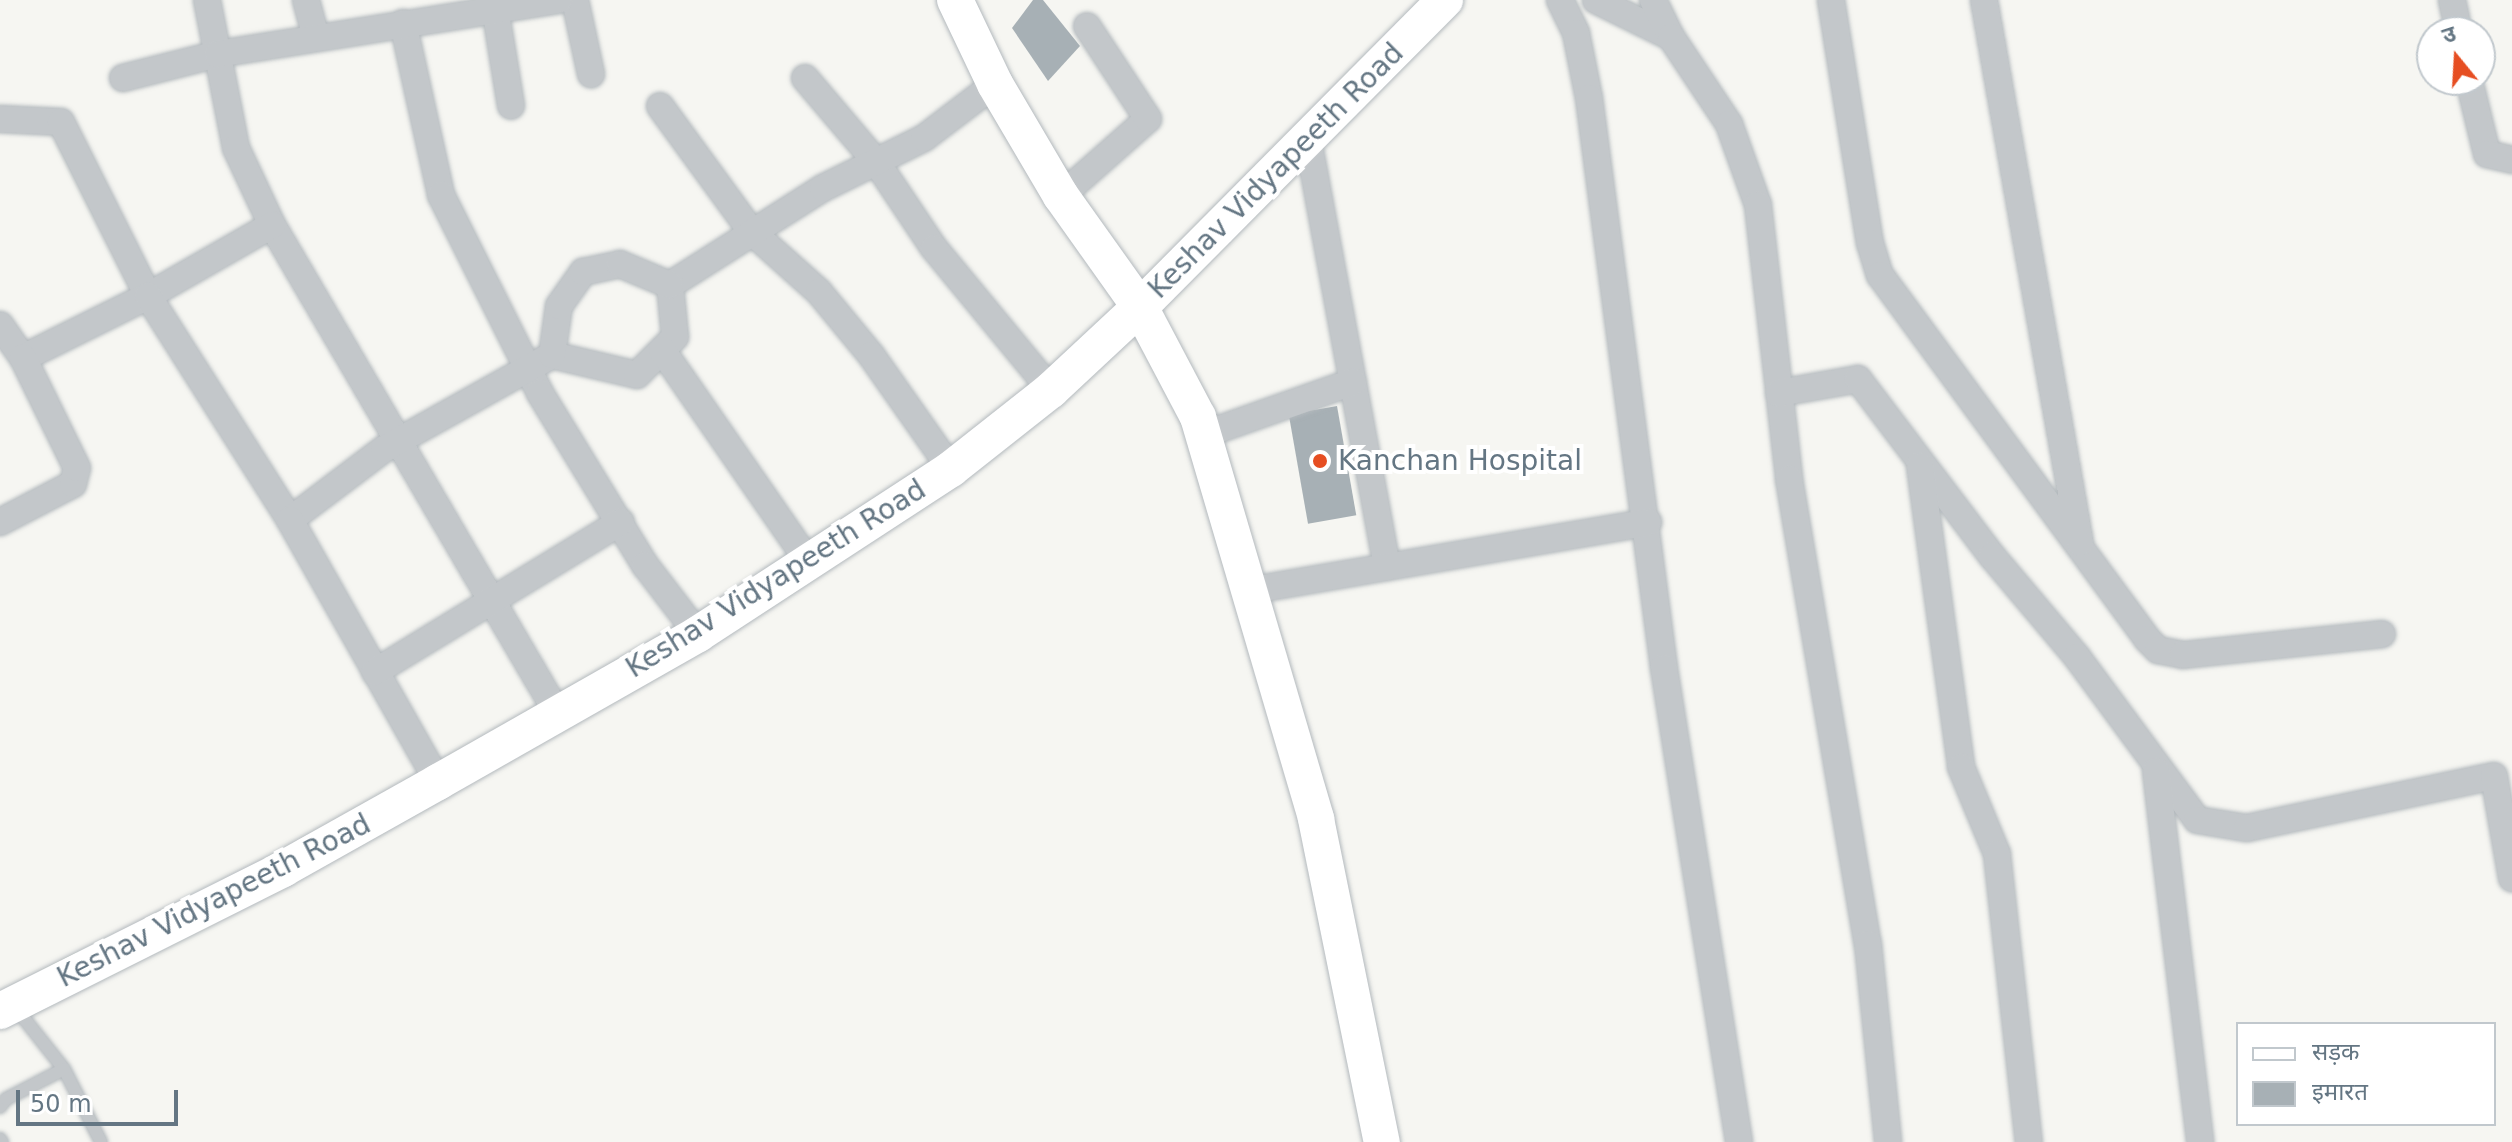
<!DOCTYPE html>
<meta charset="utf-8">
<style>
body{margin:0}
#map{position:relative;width:2512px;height:1142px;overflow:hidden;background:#f6f6f2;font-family:"DejaVu Sans","Noto Sans Devanagari",sans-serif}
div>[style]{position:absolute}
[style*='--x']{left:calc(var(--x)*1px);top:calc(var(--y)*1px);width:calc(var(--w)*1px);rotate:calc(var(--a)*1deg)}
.building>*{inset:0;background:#a7b0b5;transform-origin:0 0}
.roads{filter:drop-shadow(0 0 2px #b3b9bd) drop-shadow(0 0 2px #b3b9bd)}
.lane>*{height:12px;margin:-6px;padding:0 6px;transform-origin:6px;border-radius:6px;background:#c3c7ca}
.street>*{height:26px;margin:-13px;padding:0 13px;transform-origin:13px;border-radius:13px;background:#c3c7ca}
.secondary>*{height:36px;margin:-18px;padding:0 18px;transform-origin:18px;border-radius:18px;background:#fff}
.dots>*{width:22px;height:22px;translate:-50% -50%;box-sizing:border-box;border:4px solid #fff;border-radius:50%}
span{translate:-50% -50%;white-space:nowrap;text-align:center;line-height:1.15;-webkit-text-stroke:8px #fff;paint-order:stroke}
.street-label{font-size:28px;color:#647683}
.poi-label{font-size:28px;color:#647683}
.left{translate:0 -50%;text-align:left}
.legend{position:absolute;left:2236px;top:1022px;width:260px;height:104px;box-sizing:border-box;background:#fff;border:2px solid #c1c8cd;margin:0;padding:10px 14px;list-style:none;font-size:24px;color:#647683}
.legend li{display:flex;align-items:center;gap:16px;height:40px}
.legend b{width:40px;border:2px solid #c1c8cd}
.north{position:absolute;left:2416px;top:16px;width:80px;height:80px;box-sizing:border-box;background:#fff;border:2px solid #c1c8cd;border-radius:50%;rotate:342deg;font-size:22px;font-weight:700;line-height:32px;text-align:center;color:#647683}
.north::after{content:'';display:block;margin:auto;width:28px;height:36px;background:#e64e22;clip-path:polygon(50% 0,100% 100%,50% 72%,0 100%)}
.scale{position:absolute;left:16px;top:1090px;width:162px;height:36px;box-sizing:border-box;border:4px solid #647683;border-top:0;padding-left:10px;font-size:24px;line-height:28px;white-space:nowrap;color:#647683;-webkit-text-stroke:6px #fff;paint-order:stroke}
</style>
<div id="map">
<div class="building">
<div style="clip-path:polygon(1033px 0,1043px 0,1080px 46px,1048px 81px,1012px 28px)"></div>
<div style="left:1337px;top:406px;width:111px;height:49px;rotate:80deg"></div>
</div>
<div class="roads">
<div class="lane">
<div style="--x:15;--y:1007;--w:79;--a:51.7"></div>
<div style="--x:64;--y:1069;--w:82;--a:63.1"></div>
<div style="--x:0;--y:1107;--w:10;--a:-53"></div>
<div style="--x:6;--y:1099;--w:65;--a:-27.3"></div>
<div style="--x:0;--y:1139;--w:4;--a:56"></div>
</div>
<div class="street">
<div style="--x:207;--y:0;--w:151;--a:78.9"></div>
<div style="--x:236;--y:148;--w:85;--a:64.9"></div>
<div style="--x:272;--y:225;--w:566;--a:59.68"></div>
<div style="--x:306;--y:0;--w:38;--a:75"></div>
<div style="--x:575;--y:0;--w:76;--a:77.8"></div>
<div style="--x:1560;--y:0;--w:37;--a:64"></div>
<div style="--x:1576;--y:33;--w:66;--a:78.7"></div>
<div style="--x:1589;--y:98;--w:575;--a:82.5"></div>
<div style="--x:1664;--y:668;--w:480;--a:81"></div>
<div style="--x:1596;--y:0;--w:84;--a:26.3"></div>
<div style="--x:1653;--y:0;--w:41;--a:64.1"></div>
<div style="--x:1671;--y:37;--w:105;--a:56.3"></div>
<div style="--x:1729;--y:124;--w:86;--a:70.3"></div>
<div style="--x:1758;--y:205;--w:276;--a:83.5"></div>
<div style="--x:1789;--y:479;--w:472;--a:80.4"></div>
<div style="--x:1868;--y:944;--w:199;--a:84.2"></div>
<div style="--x:1831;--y:0;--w:246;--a:80.9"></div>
<div style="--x:1870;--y:243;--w:34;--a:73"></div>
<div style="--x:1880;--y:275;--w:451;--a:53.7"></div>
<div style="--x:2147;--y:639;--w:16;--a:45"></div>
<div style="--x:2158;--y:650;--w:25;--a:11"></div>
<div style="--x:2183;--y:655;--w:200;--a:-6"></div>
<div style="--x:1984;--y:0;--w:551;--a:79.97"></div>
<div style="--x:2452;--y:0;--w:33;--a:78"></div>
<div style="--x:495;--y:8;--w:99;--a:80.7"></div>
<div style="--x:403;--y:23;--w:176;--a:77.5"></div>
<div style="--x:441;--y:195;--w:221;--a:63.4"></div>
<div style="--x:540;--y:393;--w:202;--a:58.6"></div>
<div style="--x:645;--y:565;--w:87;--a:52.5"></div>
<div style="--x:123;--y:78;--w:98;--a:-14.2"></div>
<div style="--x:218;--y:54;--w:345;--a:-9"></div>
<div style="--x:805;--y:78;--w:111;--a:49.7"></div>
<div style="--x:877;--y:163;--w:102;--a:56.2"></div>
<div style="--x:934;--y:248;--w:184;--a:50.5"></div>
<div style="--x:2469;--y:80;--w:76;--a:76.3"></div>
<div style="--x:2487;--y:154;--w:26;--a:13"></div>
<div style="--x:660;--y:106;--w:156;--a:53.9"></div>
<div style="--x:752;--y:232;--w:90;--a:41.8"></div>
<div style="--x:819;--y:292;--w:82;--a:50.5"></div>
<div style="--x:871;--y:355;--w:139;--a:54.9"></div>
<div style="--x:0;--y:119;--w:61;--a:2.8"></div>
<div style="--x:61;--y:122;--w:195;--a:63.4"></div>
<div style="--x:148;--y:296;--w:143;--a:-29.8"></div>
<div style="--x:1308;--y:140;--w:434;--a:79.5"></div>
<div style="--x:1061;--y:196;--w:116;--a:-41.5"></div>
<div style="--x:1148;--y:119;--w:111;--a:-123.3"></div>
<div style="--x:0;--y:325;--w:40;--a:55.1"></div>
<div style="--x:23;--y:358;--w:140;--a:-26.4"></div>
<div style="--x:148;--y:296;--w:265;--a:57.6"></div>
<div style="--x:290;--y:520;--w:118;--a:-37.1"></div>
<div style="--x:384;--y:449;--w:193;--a:-29.2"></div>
<div style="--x:552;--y:355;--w:87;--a:13.2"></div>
<div style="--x:637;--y:375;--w:54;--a:-45"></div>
<div style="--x:675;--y:337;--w:52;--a:-95.5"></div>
<div style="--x:670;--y:285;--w:181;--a:-32.4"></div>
<div style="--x:823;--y:188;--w:113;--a:-26.3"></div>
<div style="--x:924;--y:138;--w:89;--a:-37.3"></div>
<div style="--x:662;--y:350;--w:258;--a:55.3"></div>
<div style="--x:552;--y:355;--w:49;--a:-81.9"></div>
<div style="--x:559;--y:306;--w:42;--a:-54.8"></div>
<div style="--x:583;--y:272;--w:38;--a:-12"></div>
<div style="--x:620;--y:264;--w:54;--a:22.8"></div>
<div style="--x:1779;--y:393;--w:80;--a:-10"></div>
<div style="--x:1858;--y:379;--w:222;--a:52.9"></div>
<div style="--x:1992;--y:556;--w:132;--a:49.9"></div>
<div style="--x:2077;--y:657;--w:202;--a:53.6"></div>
<div style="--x:2197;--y:820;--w:51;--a:9.1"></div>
<div style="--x:2247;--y:828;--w:252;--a:-11.9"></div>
<div style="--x:2494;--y:776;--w:104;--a:80"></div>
<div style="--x:1203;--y:435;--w:159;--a:-19.5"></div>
<div style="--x:1920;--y:466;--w:304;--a:82.2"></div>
<div style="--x:1961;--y:767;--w:94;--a:67.5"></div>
<div style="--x:1997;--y:854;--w:290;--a:83.7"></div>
<div style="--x:290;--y:520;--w:301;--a:60.5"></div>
<div style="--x:0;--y:522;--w:82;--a:-27.5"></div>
<div style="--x:73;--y:484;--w:16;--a:-76"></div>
<div style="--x:77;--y:468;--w:123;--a:-116.1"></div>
<div style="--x:1252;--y:590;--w:402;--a:-9.7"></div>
<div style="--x:375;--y:672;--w:288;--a:-31.4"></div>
<div style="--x:2156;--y:771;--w:374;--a:83.2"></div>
</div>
<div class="secondary">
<div style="--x:955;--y:0;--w:93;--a:64.5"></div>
<div style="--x:995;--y:84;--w:130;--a:59.5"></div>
<div style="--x:1061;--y:196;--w:136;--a:54.6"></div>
<div style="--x:1140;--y:307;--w:124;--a:62.2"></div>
<div style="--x:1198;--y:417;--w:419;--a:73.6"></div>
<div style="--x:1316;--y:819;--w:330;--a:78.5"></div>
<div style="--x:0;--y:1011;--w:317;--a:-26.6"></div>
<div style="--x:283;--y:869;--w:178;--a:-29.3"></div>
<div style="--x:438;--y:782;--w:299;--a:-29.6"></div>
<div style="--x:698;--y:634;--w:302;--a:-33.1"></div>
<div style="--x:951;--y:469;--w:127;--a:-38.3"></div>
<div style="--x:1051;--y:390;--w:122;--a:-43"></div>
<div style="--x:1140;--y:307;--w:433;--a:-45.2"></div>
</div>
</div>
<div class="dots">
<div style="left:1320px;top:461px;background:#e64e22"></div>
</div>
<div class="street-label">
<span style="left:1276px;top:171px;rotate:-45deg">Keshav Vidyapeeth Road</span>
<span style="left:776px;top:579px;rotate:-32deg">Keshav Vidyapeeth Road</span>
<span style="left:214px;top:901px;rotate:-27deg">Keshav Vidyapeeth Road</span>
</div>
<div class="poi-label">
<span class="left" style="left:1338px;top:461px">Kanchan Hospital</span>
</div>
<ul class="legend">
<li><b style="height:10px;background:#fff"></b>सड़क</li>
<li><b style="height:22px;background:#a7b0b5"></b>इमारत</li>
</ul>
<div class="north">उ</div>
<div class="scale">50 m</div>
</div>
